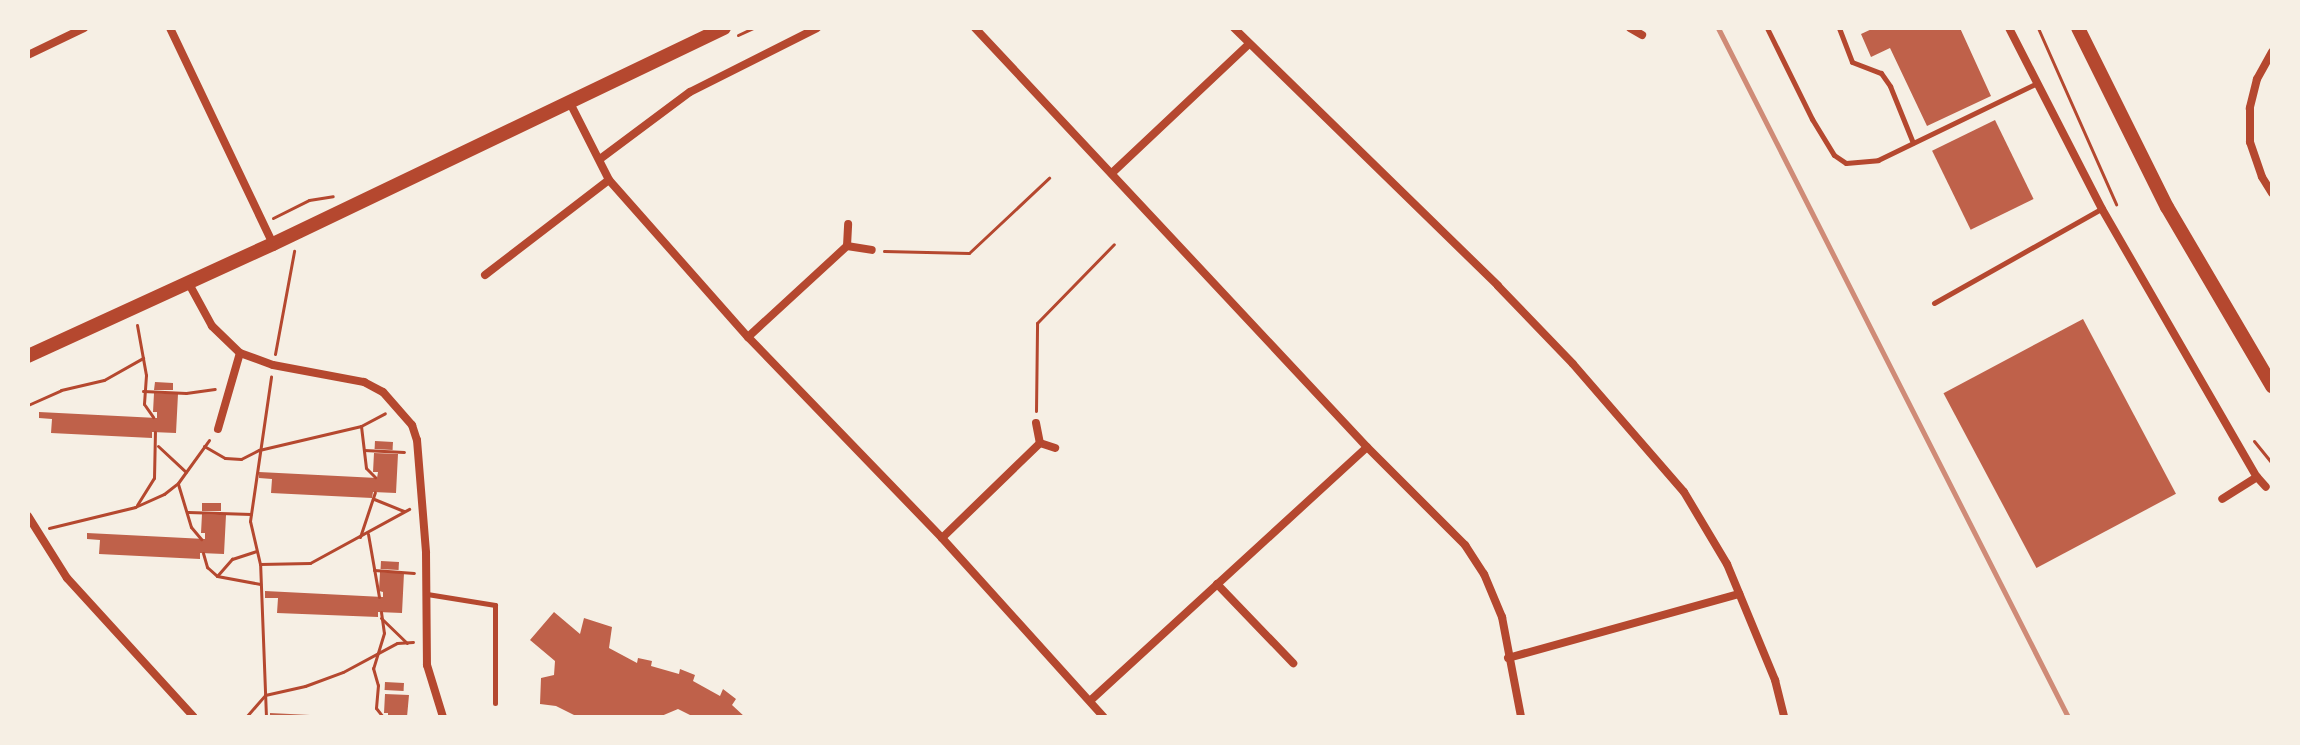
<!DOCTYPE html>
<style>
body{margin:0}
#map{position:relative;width:2300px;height:745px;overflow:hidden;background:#f6efe4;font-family:"Public Sans",sans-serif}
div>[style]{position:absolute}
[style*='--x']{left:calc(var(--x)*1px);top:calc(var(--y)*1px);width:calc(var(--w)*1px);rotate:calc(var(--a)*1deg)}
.building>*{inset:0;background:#bf614a;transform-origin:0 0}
.path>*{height:3px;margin:-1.5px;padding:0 1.5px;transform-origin:1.5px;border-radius:1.5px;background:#b5482f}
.service>*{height:5px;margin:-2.5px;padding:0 2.5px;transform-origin:2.5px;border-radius:2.5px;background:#b5482f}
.minor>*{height:8px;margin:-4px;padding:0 4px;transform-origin:4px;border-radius:4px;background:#b5482f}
.secondary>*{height:14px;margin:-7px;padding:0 7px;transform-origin:7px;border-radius:7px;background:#b5482f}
.primary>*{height:14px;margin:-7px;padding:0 7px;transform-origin:7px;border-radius:7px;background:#b5482f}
.rail>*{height:5px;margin:-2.5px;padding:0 2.5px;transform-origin:2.5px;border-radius:2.5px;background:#cf8b77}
span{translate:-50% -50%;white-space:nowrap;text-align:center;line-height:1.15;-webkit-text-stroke:6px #f6efe4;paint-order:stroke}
.frame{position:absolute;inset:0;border:30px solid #f6efe4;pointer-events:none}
</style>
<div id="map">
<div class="building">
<div style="clip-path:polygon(1874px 28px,1960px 28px,1991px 96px,1927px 126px,1890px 48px,1871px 57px,1861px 34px)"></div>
<div style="left:1995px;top:120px;width:88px;height:70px;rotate:64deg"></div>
<div style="left:2083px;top:319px;width:198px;height:158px;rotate:62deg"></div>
<div style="clip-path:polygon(155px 382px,173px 383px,173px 390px,154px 390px)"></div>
<div style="clip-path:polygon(154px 393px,178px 394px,176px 433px,152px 432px,152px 438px,51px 433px,52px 419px,39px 418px,39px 412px,157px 418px,157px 412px,153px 412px)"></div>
<div style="left:375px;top:441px;width:18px;height:8px;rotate:3deg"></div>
<div style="clip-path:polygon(374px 453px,398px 454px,396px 493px,373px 492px,372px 498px,271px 493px,272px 479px,259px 478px,259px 472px,377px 478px,378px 472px,373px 472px)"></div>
<div style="left:202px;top:503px;width:19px;height:8px"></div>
<div style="clip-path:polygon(202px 514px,226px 515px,224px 554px,200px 553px,200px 559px,99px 554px,100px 540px,87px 539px,87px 533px,205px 539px,205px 533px,201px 533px)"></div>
<div style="left:381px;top:561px;width:18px;height:8px;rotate:3deg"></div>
<div style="clip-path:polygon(380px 572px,404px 573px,402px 613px,378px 612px,378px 617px,277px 613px,278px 598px,265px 598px,265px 591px,383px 597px,383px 592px,379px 591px)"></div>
<div style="clip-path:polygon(554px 612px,580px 634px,584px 618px,612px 627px,609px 648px,637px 663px,638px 658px,652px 661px,651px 666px,679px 674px,680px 669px,695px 675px,693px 681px,720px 696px,723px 689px,736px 699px,732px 705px,745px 717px,694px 717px,678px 709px,659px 717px,578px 717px,556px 706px,540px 704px,541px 678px,554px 675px,555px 661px,530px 640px)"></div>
<div style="left:385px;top:682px;width:19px;height:8px;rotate:3deg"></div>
<div style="clip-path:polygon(385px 694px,409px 695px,407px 717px,388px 717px,388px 713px,384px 713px)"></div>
<div style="clip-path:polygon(270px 713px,310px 715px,310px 717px,270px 717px)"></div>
</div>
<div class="path">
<div style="--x:2038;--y:28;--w:193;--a:66.1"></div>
<div style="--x:738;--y:35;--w:17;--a:-25"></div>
<div style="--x:273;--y:218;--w:40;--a:-26.6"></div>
<div style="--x:309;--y:200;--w:24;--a:-9"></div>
<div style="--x:884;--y:251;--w:85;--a:1.3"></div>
<div style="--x:969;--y:253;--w:110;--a:-43.2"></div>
<div style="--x:137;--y:325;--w:51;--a:79.8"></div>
<div style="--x:146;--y:375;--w:29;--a:94"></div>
<div style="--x:144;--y:404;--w:16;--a:55"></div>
<div style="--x:275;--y:354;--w:105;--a:-79.5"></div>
<div style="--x:143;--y:391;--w:43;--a:2.7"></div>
<div style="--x:186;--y:393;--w:29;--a:-8"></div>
<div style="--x:28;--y:405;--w:36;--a:-24"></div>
<div style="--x:61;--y:390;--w:44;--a:-13.1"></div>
<div style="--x:104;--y:380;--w:45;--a:-29.4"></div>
<div style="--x:1036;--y:411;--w:88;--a:-89.3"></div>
<div style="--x:1037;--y:323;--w:110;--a:-45.7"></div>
<div style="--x:361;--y:426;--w:42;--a:83.2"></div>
<div style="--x:366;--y:468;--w:13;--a:45"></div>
<div style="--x:2254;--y:441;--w:28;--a:51"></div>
<div style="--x:158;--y:446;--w:38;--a:43"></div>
<div style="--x:204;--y:446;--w:24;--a:30"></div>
<div style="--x:225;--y:458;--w:16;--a:4"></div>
<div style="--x:241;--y:459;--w:20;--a:-27"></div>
<div style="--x:259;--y:450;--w:105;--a:-13.2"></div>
<div style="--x:361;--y:426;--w:27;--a:-28"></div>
<div style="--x:364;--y:450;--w:40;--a:2.9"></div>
<div style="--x:178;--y:484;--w:45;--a:73.2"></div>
<div style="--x:191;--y:527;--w:16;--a:50"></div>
<div style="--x:374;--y:499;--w:32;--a:22"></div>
<div style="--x:137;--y:505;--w:32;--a:-58"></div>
<div style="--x:154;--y:478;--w:46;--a:-88.8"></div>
<div style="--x:188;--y:512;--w:63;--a:1.8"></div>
<div style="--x:49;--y:528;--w:89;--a:-13.7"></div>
<div style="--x:135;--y:507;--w:32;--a:-24"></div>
<div style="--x:164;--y:494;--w:18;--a:-38"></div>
<div style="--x:178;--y:483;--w:53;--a:-54.2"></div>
<div style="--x:368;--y:534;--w:64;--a:80.1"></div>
<div style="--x:360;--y:537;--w:47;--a:-71.6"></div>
<div style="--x:203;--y:553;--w:15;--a:74"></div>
<div style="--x:207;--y:567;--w:13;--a:42"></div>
<div style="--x:217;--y:576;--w:44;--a:10.5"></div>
<div style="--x:260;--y:564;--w:50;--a:-1.1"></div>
<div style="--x:310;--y:563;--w:113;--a:-28.6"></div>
<div style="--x:374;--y:570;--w:40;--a:4.3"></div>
<div style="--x:217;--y:576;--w:23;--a:-49"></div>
<div style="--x:232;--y:559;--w:25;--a:-18"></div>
<div style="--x:381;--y:612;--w:21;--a:82"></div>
<div style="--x:384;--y:633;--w:37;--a:107"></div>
<div style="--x:373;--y:668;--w:18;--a:74"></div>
<div style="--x:378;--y:685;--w:23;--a:95"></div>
<div style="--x:376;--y:708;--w:11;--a:52"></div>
<div style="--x:381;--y:618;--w:36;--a:44"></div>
<div style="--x:246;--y:717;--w:29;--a:-49"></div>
<div style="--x:265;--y:695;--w:41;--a:-12.7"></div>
<div style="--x:305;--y:686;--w:40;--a:-20.2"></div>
<div style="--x:343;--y:672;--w:61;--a:-28.2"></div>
<div style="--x:397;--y:643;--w:16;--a:-4"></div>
<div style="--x:266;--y:717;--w:153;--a:-92.2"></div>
<div style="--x:260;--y:564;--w:44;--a:-103.1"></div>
<div style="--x:250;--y:521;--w:146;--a:-81.7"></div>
</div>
<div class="service">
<div style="--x:1767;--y:28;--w:102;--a:63.7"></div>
<div style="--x:1812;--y:119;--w:42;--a:58.6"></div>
<div style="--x:1834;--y:155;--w:14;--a:34"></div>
<div style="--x:1846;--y:163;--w:32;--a:-5"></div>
<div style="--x:1878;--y:160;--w:174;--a:-25.8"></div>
<div style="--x:1839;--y:28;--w:36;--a:69"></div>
<div style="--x:1852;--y:62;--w:31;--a:21"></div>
<div style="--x:1881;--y:73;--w:16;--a:55"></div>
<div style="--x:1890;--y:86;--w:61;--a:68"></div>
<div style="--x:1934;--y:303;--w:192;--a:-29.4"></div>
<div style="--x:427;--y:594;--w:69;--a:9.2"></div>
<div style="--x:495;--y:605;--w:98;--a:90"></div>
</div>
<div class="minor">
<div style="--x:170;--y:28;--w:239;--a:64.5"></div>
<div style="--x:975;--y:28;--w:574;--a:46.91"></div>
<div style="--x:1367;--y:447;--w:139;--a:45"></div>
<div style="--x:1465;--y:545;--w:35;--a:57"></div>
<div style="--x:1484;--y:574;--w:47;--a:67.3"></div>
<div style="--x:1502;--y:617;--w:102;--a:79.2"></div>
<div style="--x:1234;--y:28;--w:369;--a:44.3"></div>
<div style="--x:1498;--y:286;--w:108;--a:46.1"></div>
<div style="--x:1573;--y:364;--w:169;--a:49.1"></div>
<div style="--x:1684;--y:492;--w:84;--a:59.2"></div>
<div style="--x:1727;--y:564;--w:126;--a:67.5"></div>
<div style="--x:1775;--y:680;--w:38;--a:76"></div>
<div style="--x:1630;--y:28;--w:14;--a:30"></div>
<div style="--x:2009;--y:28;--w:203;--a:62.8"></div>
<div style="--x:2102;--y:209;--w:310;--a:60"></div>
<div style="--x:2257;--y:477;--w:41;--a:147.8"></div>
<div style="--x:2272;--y:52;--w:31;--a:119"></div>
<div style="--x:2257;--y:79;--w:30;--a:104"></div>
<div style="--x:2250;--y:108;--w:34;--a:90"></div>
<div style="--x:2250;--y:142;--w:37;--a:71"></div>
<div style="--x:2262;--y:177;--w:19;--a:58"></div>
<div style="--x:28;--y:55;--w:62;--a:-25.7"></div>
<div style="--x:569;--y:101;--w:89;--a:63.1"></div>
<div style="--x:609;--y:180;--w:210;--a:48.5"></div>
<div style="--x:748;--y:337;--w:279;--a:46"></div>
<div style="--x:942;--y:538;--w:241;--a:47.9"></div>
<div style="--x:600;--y:159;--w:112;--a:-36.7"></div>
<div style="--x:690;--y:92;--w:142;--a:-26.7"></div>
<div style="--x:1112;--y:173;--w:188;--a:-43.3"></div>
<div style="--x:847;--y:246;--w:25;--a:9"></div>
<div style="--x:847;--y:246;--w:22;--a:-87"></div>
<div style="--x:485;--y:275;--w:156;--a:-37.5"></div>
<div style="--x:188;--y:282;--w:50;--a:61.4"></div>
<div style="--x:212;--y:326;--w:39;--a:44"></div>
<div style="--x:240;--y:353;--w:35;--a:20"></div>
<div style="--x:273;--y:365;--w:93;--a:10.6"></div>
<div style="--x:364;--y:382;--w:21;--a:28"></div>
<div style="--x:383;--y:392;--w:44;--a:48.7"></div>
<div style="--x:412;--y:425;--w:16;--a:72"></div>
<div style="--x:417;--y:440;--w:113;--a:85.4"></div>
<div style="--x:426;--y:553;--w:112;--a:89.5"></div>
<div style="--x:427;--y:665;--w:54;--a:72.9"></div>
<div style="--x:748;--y:337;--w:134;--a:-42.6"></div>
<div style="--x:1036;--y:423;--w:20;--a:79"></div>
<div style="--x:218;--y:429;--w:79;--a:-73.9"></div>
<div style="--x:2257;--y:477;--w:13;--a:48"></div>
<div style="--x:28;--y:516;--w:73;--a:57.8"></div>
<div style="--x:67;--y:578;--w:188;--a:47.6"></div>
<div style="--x:942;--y:538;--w:136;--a:-44.1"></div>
<div style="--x:1040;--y:443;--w:16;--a:18"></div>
<div style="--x:1217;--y:584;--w:110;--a:46.1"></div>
<div style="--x:1508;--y:658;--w:240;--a:-15.5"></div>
<div style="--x:1091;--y:700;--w:374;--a:-42.5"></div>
</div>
<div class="secondary">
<div style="--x:28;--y:356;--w:269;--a:-24.6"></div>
<div style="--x:273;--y:244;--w:500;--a:-25.59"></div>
</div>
<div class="primary">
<div style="--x:2078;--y:28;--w:200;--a:63.6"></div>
<div style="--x:2167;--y:207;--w:208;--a:59.6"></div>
</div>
<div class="rail">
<div style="--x:1718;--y:28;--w:773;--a:63.07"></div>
</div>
<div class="frame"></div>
</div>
